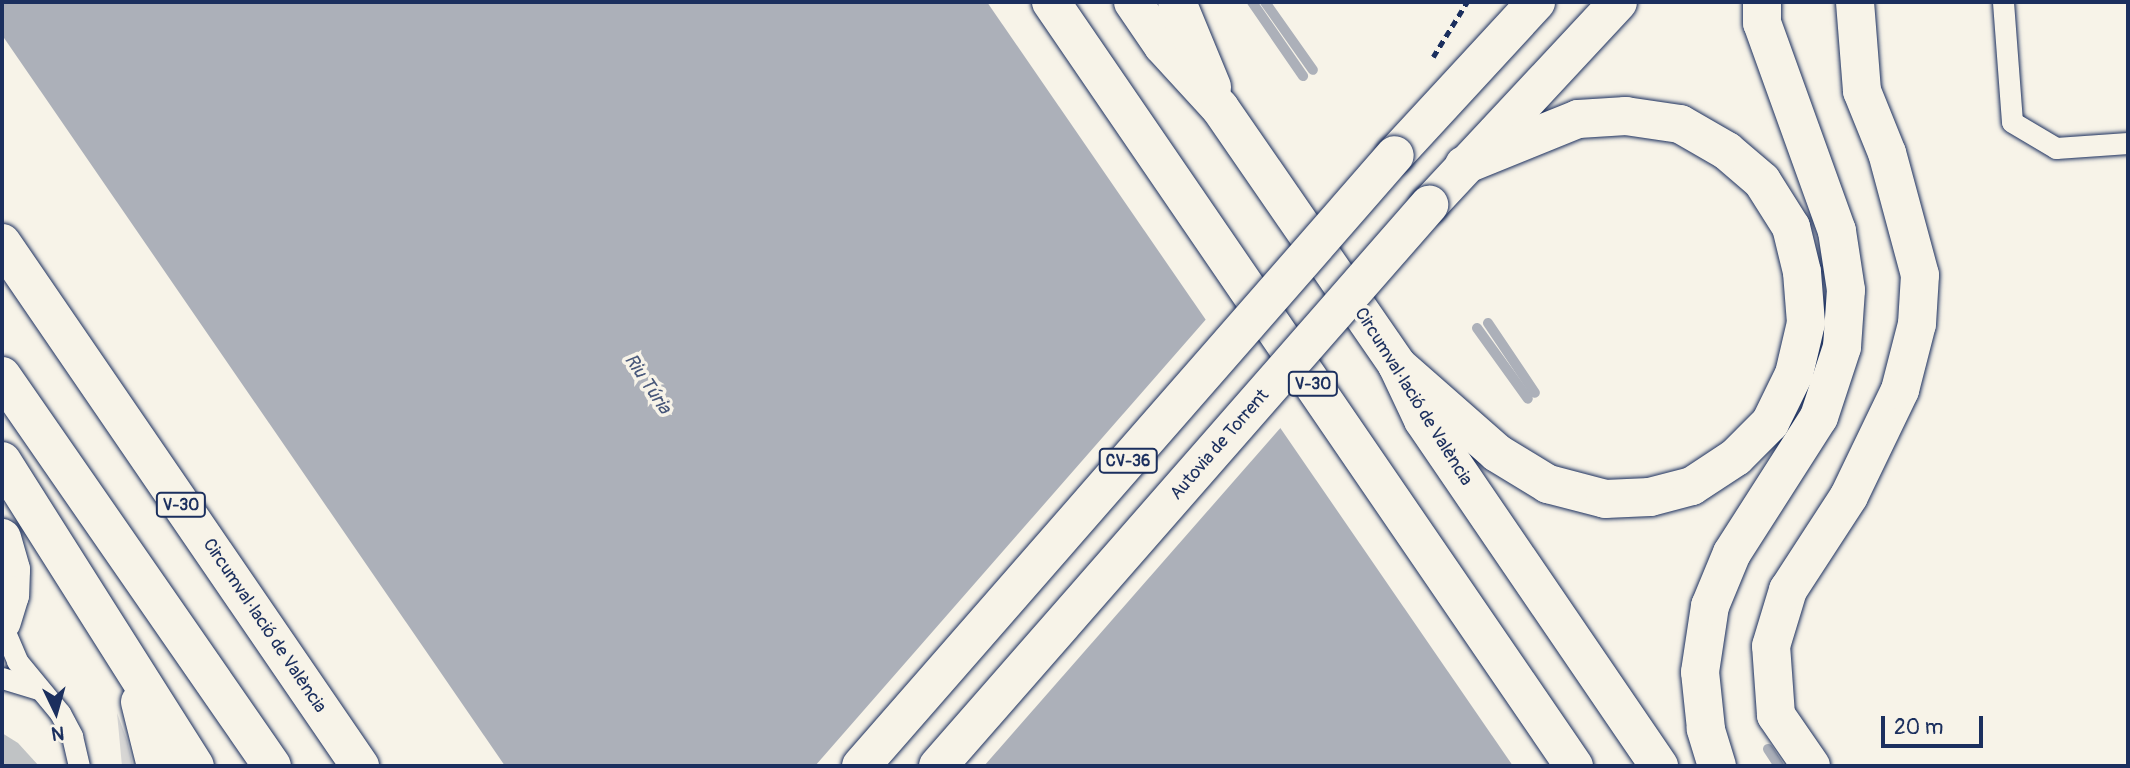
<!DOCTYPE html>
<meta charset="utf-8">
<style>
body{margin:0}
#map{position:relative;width:2130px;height:768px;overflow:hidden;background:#f7f3e8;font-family:Pangolin,sans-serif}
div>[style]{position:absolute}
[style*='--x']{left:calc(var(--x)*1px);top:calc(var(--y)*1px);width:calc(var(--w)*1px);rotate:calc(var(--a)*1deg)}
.green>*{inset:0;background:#d7d6d4}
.water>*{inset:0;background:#acb0b9}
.pier>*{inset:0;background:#f7f3e8}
.stream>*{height:10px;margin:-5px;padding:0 5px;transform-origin:5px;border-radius:5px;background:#acb0b9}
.building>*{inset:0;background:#c0c3c5}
.path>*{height:4.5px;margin-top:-2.25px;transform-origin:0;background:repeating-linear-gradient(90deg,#1b2f5e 0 7px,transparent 0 12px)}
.roads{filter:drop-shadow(0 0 2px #1b2f5e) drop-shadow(0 0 2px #1b2f5e)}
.lane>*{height:21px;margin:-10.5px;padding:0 10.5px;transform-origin:10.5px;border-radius:10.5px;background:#f7f3e8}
.street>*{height:38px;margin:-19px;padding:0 19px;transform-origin:19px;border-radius:19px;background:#f7f3e8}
.highway>*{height:38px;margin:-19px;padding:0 19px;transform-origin:19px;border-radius:19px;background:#f7f3e8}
.bridges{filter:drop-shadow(0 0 2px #1b2f5e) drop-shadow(0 0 2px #1b2f5e)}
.highway-bridge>*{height:38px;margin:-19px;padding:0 19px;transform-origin:19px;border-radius:19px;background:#f7f3e8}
span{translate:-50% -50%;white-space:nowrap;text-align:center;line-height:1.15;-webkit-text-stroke:7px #f7f3e8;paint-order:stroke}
.shield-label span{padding:2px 5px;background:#f7f3e8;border:2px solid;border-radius:5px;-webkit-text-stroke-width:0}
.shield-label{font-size:16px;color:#1b2f5e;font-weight:700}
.street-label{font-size:18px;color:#1b2f5e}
.water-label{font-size:19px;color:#465679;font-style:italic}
.frame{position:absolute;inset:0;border:4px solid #1b2f5e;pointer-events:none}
.north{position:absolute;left:21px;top:677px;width:70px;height:70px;-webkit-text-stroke:5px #f7f3e8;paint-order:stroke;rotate:175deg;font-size:19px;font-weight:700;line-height:28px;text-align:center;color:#1b2f5e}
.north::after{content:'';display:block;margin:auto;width:24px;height:32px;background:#1b2f5e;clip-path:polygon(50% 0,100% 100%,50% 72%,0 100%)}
.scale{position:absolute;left:1881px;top:716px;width:102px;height:32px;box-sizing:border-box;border:4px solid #1b2f5e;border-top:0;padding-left:9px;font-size:21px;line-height:24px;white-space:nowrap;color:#1b2f5e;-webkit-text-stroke:5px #f7f3e8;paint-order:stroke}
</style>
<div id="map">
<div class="green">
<div style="clip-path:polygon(117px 713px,127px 740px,133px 766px,122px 766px)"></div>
</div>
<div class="water">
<div style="clip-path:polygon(2px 2px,987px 2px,1513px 766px,505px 766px,2px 35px)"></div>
</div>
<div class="pier">
<div style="clip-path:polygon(1208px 317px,1283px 425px,984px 766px,815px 766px)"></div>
</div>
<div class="stream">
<div style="--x:1252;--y:2;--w:90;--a:55.4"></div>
<div style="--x:1265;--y:2;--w:83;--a:54.8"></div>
<div style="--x:1488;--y:323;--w:84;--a:56.1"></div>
<div style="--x:1477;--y:328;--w:87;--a:54.3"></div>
<div style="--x:1768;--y:749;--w:20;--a:57"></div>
</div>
<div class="building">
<div style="clip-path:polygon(2px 733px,18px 743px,39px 766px,2px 766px)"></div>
</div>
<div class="path">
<div style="--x:1433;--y:57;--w:65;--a:-58.3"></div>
</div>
<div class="roads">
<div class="lane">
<div style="--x:2003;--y:2;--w:120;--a:85.7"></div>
<div style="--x:2012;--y:122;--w:51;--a:30.6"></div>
<div style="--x:2056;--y:148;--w:72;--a:-4"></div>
<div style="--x:2;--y:625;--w:39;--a:67"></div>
<div style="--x:17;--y:661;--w:67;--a:50.4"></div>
<div style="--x:60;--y:713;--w:26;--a:62"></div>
<div style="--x:72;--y:736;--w:31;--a:77"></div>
<div style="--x:2;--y:678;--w:37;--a:17"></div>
</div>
<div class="street">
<div style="--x:2;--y:538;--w:33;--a:74"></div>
<div style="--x:11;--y:570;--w:25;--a:92"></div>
<div style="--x:10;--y:595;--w:28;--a:107"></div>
<div style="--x:1811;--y:766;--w:62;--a:-124.5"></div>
<div style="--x:1776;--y:715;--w:69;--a:-94.1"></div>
<div style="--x:1771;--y:646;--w:59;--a:-73.1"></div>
<div style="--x:1788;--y:590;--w:112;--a:-57"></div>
<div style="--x:1849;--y:496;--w:118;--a:-64.3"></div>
<div style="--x:1900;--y:390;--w:68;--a:-75.6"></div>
<div style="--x:1917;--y:324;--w:49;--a:-86.5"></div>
<div style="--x:1920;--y:275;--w:126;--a:-105.1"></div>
<div style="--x:1887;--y:153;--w:67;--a:-112"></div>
<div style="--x:1862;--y:91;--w:89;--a:-94.5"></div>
</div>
<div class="highway">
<div style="--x:1051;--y:2;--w:926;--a:55.61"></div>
<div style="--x:1133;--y:2;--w:53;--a:55.7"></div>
<div style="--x:1163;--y:46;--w:84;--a:47.4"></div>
<div style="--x:1220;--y:108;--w:312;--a:55.4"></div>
<div style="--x:1397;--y:365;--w:61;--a:64.7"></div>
<div style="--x:1423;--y:420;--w:419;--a:55.7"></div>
<div style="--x:1177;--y:2;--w:92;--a:67.6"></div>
<div style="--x:1395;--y:155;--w:208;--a:-47.3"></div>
<div style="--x:1429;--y:205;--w:277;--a:-47"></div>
<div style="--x:2;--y:243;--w:634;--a:55.61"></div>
<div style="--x:1397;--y:365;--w:133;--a:41.3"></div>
<div style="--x:1497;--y:453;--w:60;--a:31.3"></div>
<div style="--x:1548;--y:484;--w:59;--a:14.7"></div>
<div style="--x:1605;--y:499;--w:45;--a:-2.5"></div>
<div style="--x:1650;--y:497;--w:43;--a:-14.7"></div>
<div style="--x:1692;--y:486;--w:53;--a:-33.4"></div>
<div style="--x:1736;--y:457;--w:48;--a:-45"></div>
<div style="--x:1770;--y:423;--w:55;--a:-63.9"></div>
<div style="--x:1794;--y:374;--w:52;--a:-76.8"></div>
<div style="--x:1806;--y:323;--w:51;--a:-94.5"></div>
<div style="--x:1802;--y:272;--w:46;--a:-103.7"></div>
<div style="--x:1791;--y:227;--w:54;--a:-122.2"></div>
<div style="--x:1762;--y:181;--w:46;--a:-139.4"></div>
<div style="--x:1727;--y:151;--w:54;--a:-150.1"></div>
<div style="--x:1680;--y:124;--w:55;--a:-171.6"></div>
<div style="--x:1626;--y:116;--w:48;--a:176.4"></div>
<div style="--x:1578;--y:119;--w:123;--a:158"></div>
<div style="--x:2;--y:376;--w:474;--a:55.3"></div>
<div style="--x:2;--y:461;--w:361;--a:57.7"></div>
<div style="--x:140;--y:702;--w:66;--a:76"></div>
<div style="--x:1717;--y:766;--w:39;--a:-107"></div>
<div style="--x:1706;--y:729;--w:57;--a:-96"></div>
<div style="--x:1700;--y:672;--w:67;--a:-81.4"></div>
<div style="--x:1710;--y:606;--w:57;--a:-67.5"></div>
<div style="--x:1732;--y:553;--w:161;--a:-57.4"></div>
<div style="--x:1819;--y:417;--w:74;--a:-71.8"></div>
<div style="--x:1842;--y:347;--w:57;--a:-86"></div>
<div style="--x:1846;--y:290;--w:60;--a:-98.7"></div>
<div style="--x:1837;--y:231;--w:221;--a:-109.8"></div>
<div style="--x:1762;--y:23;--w:21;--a:-90"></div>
</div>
</div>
<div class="bridges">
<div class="highway-bridge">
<div style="--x:861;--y:766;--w:811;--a:-48.85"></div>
<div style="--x:938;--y:766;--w:746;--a:-48.81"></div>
</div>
</div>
<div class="shield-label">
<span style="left:1313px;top:384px">V-30</span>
<span style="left:1128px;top:461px">CV-36</span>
<span style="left:181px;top:505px">V-30</span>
</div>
<div class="street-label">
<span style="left:1413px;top:397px;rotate:58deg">Circumval·lació de València</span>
<span style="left:1220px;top:445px;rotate:-49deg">Autovia de Torrent</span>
<span style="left:264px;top:626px;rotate:56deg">Circumval·lació de València</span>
</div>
<div class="water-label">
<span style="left:647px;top:384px;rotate:56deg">Riu Túria</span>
</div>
<div class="frame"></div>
<div class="north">N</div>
<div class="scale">20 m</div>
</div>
